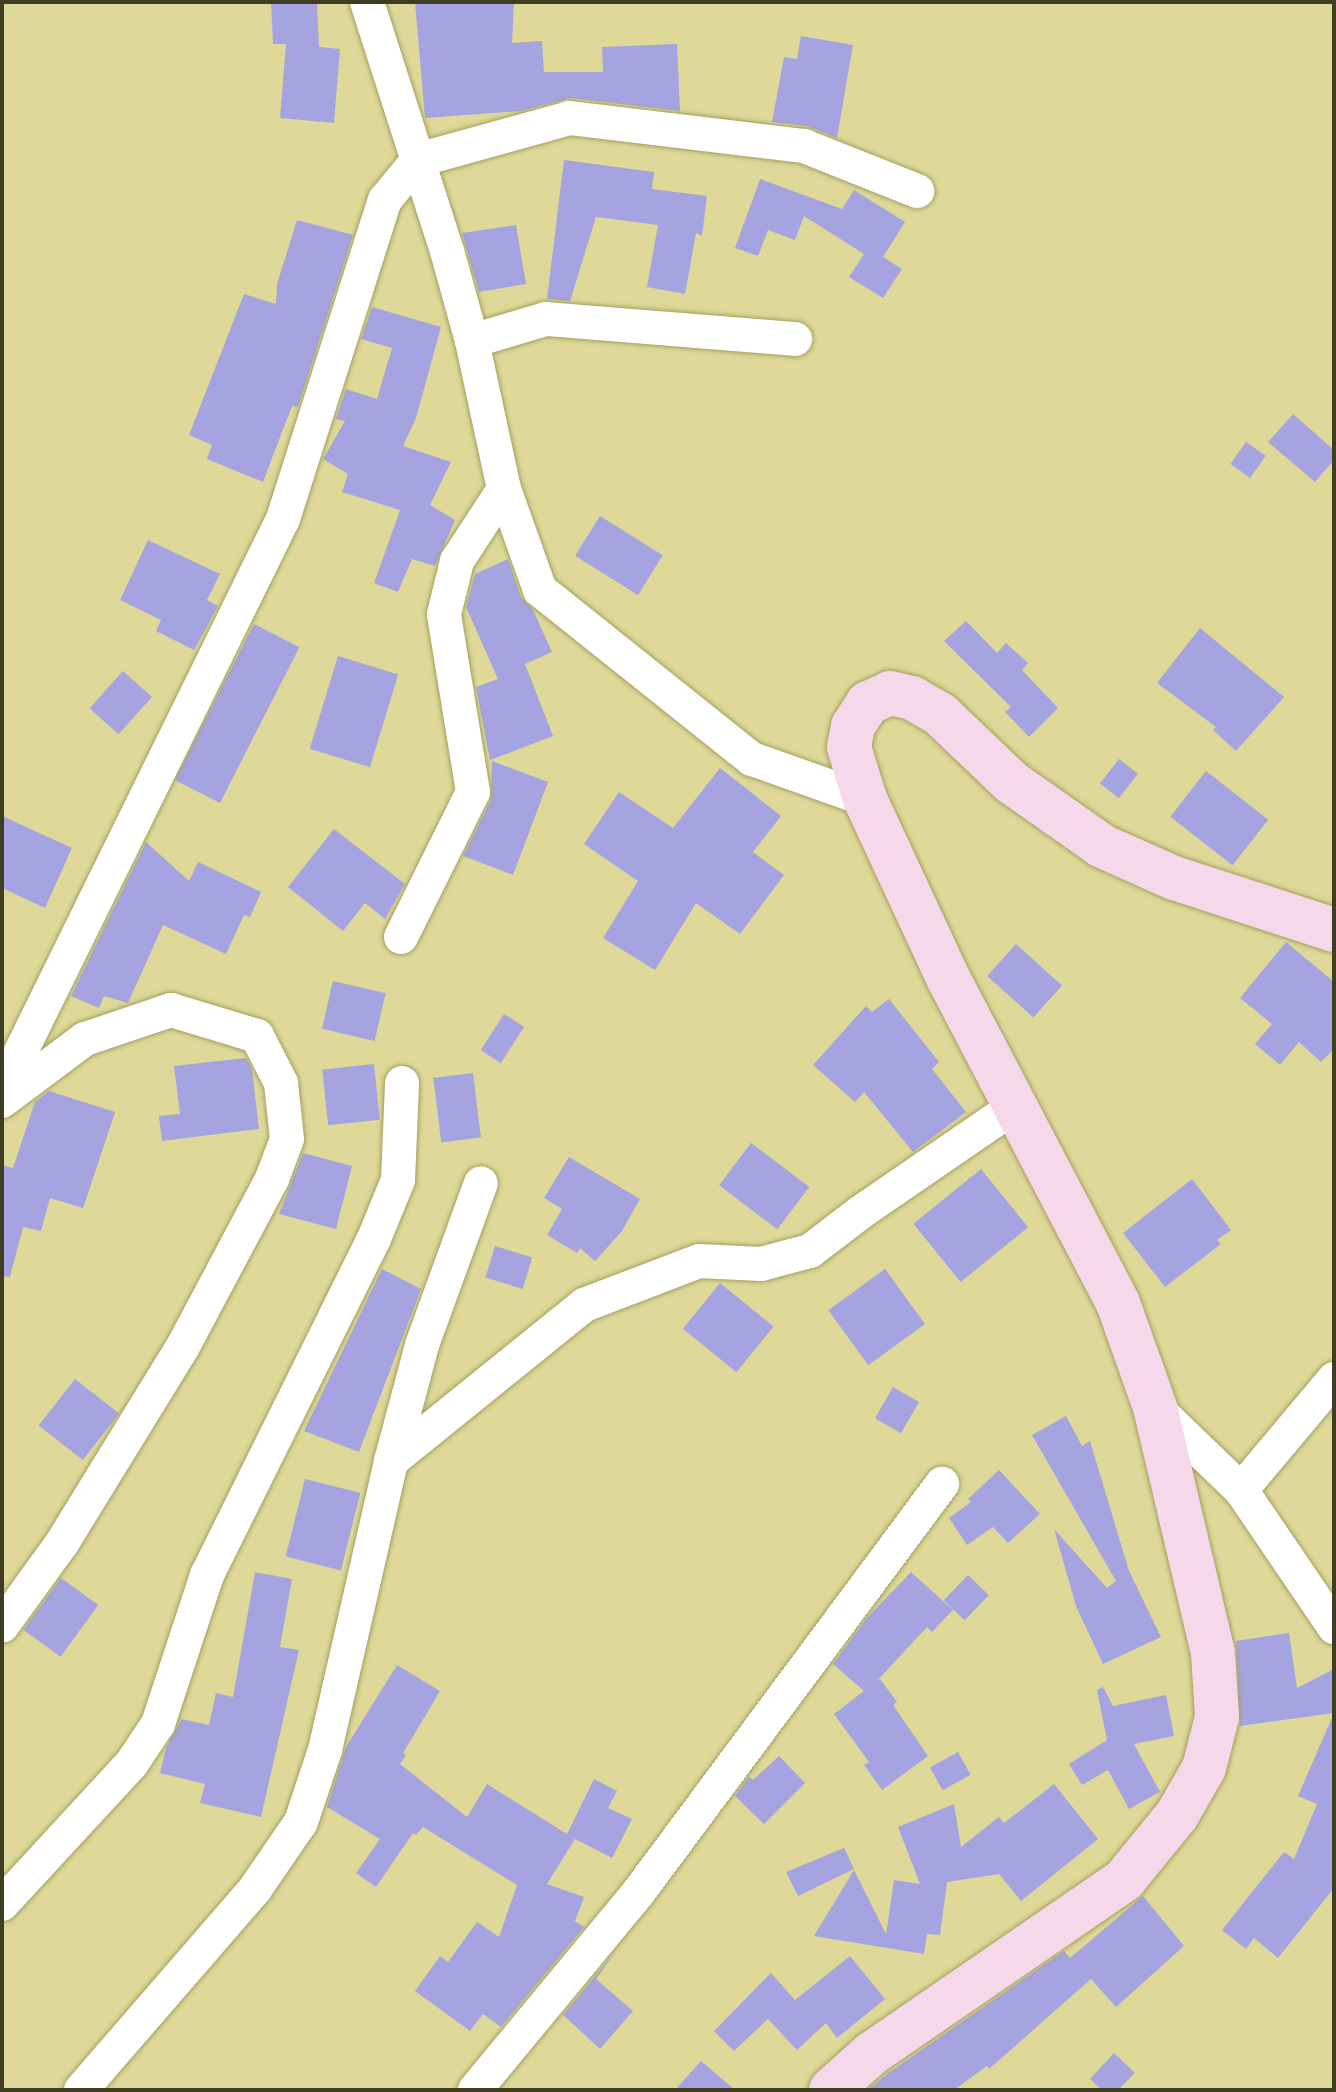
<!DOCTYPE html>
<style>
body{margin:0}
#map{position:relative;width:1336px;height:2092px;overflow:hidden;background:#ded998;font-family:Spectral,serif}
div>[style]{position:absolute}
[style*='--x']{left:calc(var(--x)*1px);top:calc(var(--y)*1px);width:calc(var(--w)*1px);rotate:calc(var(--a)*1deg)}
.building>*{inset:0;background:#a5a4e0;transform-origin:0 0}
.roads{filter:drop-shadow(0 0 2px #a4a061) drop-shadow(0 0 2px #a4a061)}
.minor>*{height:34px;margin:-17px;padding:0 17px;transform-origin:17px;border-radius:17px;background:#fff}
.secondary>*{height:44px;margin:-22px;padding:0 22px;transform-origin:22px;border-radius:22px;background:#f5d8e9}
span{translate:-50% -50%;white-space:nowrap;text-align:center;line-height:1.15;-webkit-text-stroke:6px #ebe7a5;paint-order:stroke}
.frame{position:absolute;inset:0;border:4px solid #3f3d22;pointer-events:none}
</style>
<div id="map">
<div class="building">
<div style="clip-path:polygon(271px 2px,317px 2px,319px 47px,340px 49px,334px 123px,280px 118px,286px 44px,273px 44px)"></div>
<div style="clip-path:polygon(415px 2px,514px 2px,512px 43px,542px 41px,544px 72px,603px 72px,602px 47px,677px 44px,680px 111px,571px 98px,521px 111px,425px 118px)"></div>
<div style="clip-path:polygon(801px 36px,853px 45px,837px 138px,807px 126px,772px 122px,784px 57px,797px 59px)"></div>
<div style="clip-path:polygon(564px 160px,654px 172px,652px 189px,707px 196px,702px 236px,696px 233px,685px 294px,647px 287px,658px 225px,596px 217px,570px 301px,547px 299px)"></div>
<div style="clip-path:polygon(760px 179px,842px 209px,854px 190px,905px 222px,883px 257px,902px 269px,883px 298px,849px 277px,864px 254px,804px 216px,795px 240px,768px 230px,758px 256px,735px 248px)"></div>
<div style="clip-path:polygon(297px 220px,353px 235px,298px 407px,292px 406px,263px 482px,207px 459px,212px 445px,189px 435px,244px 294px,276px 304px,277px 284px)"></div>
<div style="clip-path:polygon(516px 225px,526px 284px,479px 292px,462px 233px)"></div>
<div style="clip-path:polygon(372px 307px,441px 327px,416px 418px,403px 446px,451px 462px,430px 505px,455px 520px,435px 566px,412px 559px,398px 592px,374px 583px,400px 510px,342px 492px,348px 474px,323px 459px,345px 421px,336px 419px,346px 389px,377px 399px,392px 348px,361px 339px)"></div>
<div style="clip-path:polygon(1293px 414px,1334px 450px,1334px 460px,1315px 482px,1268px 442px)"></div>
<div style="left:1246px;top:442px;width:24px;height:27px;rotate:35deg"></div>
<div style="left:600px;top:516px;width:74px;height:47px;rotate:32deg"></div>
<div style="clip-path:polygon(148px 540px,220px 574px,207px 600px,218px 606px,194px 650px,156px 631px,161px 620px,120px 600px)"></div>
<div style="clip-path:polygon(508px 559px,521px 597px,533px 610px,552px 652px,525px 664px,553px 736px,490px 760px,476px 687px,498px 679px,466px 607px,475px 574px)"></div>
<div style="clip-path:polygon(966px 621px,997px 653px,1006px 643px,1028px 663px,1022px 670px,1058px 708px,1029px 737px,1005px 712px,1011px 707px,944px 641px)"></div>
<div style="left:254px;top:624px;width:51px;height:175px;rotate:27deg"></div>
<div style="clip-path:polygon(1200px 628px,1284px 697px,1236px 751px,1213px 730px,1216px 727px,1157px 683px)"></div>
<div style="left:338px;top:656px;width:63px;height:97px;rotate:17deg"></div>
<div style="left:123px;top:671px;width:39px;height:50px;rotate:42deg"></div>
<div style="left:1119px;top:759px;width:24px;height:31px;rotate:38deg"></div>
<div style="clip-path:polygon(492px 761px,548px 782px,513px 875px,463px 856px,491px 800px)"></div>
<div style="clip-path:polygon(720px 768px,781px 816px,753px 852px,784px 875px,740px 934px,696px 903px,655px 970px,603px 938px,638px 881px,584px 844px,619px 792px,673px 828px)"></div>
<div style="left:1206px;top:771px;width:79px;height:58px;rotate:38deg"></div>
<div style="clip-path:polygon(2px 816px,72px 848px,45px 908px,2px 888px)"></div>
<div style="clip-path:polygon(334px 829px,405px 884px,385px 919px,365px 903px,343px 931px,288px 887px)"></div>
<div style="clip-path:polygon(146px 842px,189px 881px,198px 862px,261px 892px,250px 917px,244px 915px,226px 954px,163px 925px,128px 1003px,104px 996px,99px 1008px,71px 996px)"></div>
<div style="clip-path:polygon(1286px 942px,1334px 982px,1334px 1049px,1321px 1062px,1299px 1042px,1280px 1065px,1255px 1044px,1272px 1024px,1240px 998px)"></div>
<div style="left:1016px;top:944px;width:62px;height:43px;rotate:42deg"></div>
<div style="left:333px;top:981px;width:54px;height:49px;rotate:13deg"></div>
<div style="clip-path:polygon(889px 999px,939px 1062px,932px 1069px,966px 1112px,913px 1152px,864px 1092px,855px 1102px,813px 1065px,866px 1006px,872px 1012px)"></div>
<div style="left:504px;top:1014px;width:24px;height:43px;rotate:33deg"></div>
<div style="clip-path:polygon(246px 1058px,252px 1069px,259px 1129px,162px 1141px,159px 1116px,180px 1114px,174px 1066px)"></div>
<div style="left:374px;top:1064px;width:56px;height:52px;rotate:84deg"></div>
<div style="left:473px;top:1073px;width:65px;height:40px;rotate:83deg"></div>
<div style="clip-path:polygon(49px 1091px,115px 1112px,83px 1208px,50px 1198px,41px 1231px,23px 1227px,10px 1277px,2px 1276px,2px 1165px,13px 1168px,35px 1102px)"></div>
<div style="left:751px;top:1143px;width:73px;height:53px;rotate:37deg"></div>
<div style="clip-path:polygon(303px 1153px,352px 1166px,336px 1229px,279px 1214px)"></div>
<div style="clip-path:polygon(569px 1157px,640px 1199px,622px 1231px,595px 1261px,580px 1248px,577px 1253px,547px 1235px,562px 1209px,544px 1198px)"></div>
<div style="left:981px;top:1169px;width:75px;height:87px;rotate:51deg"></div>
<div style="clip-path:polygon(1192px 1179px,1231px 1230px,1217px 1240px,1221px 1244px,1165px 1287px,1123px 1233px)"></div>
<div style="left:495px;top:1246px;width:39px;height:33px;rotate:17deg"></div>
<div style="clip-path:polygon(382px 1269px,421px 1289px,359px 1452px,304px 1431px)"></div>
<div style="left:885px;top:1269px;width:68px;height:70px;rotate:54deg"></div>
<div style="left:720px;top:1283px;width:69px;height:59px;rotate:39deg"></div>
<div style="left:75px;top:1379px;width:56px;height:59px;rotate:38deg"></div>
<div style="left:893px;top:1387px;width:30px;height:36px;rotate:30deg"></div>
<div style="clip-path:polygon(1066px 1416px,1082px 1446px,1090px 1441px,1129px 1571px,1161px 1637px,1103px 1664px,1076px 1606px,1054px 1529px,1107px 1588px,1116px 1581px,1032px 1435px)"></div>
<div style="clip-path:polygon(999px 1470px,1040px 1514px,1008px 1543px,993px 1527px,967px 1545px,949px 1518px,971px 1502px,968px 1499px)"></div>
<div style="left:305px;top:1479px;width:57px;height:80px;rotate:14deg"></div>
<div style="clip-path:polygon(255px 1572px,292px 1579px,280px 1647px,299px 1650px,261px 1817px,200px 1803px,205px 1784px,160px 1773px,166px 1748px,181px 1719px,209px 1725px,216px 1693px,233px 1697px)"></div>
<div style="clip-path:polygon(911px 1572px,953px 1610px,932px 1632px,927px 1627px,876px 1682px,880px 1679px,897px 1702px,893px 1705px,928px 1756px,882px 1790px,864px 1765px,869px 1762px,834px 1714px,864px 1691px,833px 1664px,867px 1618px)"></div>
<div style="left:968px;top:1575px;width:29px;height:35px;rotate:44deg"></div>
<div style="left:61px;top:1578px;width:46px;height:64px;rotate:36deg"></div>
<div style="clip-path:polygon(1289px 1633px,1297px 1688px,1334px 1669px,1334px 1888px,1278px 1958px,1254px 1938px,1246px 1949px,1222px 1930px,1284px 1852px,1294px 1859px,1317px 1804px,1298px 1796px,1334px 1713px,1240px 1726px,1236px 1641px)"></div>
<div style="clip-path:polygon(397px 1665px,440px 1691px,403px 1753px,406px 1755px,400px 1764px,467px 1817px,487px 1784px,567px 1834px,594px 1779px,617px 1791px,608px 1808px,632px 1819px,612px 1858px,575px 1839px,547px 1884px,584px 1897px,575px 1921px,584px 1927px,501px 2027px,483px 2014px,470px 2031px,415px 1991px,440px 1956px,448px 1962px,477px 1922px,499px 1937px,517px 1885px,423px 1827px,416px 1835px,413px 1833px,376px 1887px,356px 1873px,380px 1839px,327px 1807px,346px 1747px)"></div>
<div style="clip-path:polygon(1103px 1687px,1113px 1706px,1166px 1695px,1174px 1736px,1134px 1744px,1160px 1792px,1129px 1809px,1108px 1770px,1082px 1785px,1069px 1764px,1107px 1740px,1097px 1690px)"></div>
<div style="left:958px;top:1752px;width:26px;height:32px;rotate:61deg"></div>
<div style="clip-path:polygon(779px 1756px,805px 1783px,764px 1824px,735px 1796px,749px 1777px,753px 1780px)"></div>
<div style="clip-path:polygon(1054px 1784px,1098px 1839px,1021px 1901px,999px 1874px,947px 1882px,940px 1935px,927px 1934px,924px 1954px,814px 1936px,854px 1870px,886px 1934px,894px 1880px,920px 1884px,898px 1827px,954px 1804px,961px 1847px,999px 1817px,1004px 1823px)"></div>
<div style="clip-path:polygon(844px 1848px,854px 1869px,798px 1896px,786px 1872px)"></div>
<div style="clip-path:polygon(1143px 1896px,1184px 1946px,1116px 2007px,1091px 1979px,989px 2069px,987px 2066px,954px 2090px,868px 2090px,887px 2074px,1064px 1951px,1070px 1958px)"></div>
<div style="clip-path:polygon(616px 1951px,596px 1979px,633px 2011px,600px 2049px,563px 2015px)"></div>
<div style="clip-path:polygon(850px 1956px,885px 1999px,837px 2038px,826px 2023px,797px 2050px,768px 2019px,734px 2051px,714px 2031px,771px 1973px,795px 2000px)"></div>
<div style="clip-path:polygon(1114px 2053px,1135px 2073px,1118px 2090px,1102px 2090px,1090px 2079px)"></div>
<div style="clip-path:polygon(701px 2061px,735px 2090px,675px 2090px)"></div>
</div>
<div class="roads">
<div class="minor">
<div style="--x:367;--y:2;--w:262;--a:72.2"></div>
<div style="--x:447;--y:251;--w:93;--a:74.5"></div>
<div style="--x:472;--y:341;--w:151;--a:77.8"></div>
<div style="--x:504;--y:489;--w:107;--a:70.4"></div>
<div style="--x:540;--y:590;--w:271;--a:38.6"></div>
<div style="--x:752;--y:759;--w:120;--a:19.5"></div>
<div style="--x:472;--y:341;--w:77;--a:-16.6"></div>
<div style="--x:546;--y:319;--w:250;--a:4.6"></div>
<div style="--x:401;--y:937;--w:162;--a:-63.6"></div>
<div style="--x:473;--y:792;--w:180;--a:-99.3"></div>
<div style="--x:444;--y:614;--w:55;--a:-76.2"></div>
<div style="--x:457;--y:561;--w:86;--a:-56.9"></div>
<div style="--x:2;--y:1090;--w:636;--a:-63.8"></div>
<div style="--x:283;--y:519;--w:335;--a:-72.3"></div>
<div style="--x:385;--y:200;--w:52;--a:-50.5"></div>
<div style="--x:418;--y:160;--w:157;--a:-15.5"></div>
<div style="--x:569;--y:118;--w:237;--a:6.8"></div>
<div style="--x:804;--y:146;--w:122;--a:21.7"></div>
<div style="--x:2;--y:1101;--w:104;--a:-36.8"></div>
<div style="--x:85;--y:1039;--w:91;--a:-18.6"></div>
<div style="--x:171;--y:1010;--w:90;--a:16.8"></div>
<div style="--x:257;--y:1036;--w:53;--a:62.9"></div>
<div style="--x:281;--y:1083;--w:56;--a:83.9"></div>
<div style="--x:287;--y:1139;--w:43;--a:110.6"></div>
<div style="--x:272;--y:1179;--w:191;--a:118"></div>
<div style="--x:182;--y:1348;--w:229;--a:121.6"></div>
<div style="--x:62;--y:1543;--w:102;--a:125.9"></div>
<div style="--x:1155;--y:1407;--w:120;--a:44"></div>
<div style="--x:1241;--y:1490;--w:166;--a:55.8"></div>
<div style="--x:391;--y:1461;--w:248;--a:-38.9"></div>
<div style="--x:584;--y:1305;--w:123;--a:-20.9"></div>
<div style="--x:699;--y:1261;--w:62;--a:2.8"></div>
<div style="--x:761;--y:1264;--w:51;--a:-14.9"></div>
<div style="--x:810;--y:1251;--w:64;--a:-37.4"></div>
<div style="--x:861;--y:1212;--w:186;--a:-34.5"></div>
<div style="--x:1241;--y:1490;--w:145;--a:-50"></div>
<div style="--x:2;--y:1904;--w:192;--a:-47.3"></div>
<div style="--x:132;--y:1763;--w:47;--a:-56.3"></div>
<div style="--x:158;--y:1724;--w:157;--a:-71.8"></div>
<div style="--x:207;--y:1575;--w:373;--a:-63.6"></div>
<div style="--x:373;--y:1241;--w:66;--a:-67.7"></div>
<div style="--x:398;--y:1180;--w:97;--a:-87.6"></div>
<div style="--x:81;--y:2090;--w:266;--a:-49.1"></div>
<div style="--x:255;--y:1889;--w:81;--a:-55.5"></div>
<div style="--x:301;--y:1822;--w:76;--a:-71.6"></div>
<div style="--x:325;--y:1750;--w:296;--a:-77.1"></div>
<div style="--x:391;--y:1461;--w:120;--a:-75"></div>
<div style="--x:422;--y:1345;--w:172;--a:-70"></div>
<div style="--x:475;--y:2090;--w:256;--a:-50.4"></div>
<div style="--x:638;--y:1893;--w:510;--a:-53.38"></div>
</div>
<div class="secondary">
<div style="--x:831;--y:2090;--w:54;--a:-42"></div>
<div style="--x:871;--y:2054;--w:307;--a:-34.5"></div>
<div style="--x:1124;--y:1880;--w:84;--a:-50.8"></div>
<div style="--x:1177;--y:1815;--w:54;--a:-60.1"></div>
<div style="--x:1204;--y:1768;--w:53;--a:-75.7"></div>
<div style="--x:1217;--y:1717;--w:64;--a:-93.6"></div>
<div style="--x:1213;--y:1653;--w:253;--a:-103.3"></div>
<div style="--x:1155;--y:1407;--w:110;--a:-109.6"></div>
<div style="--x:1118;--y:1303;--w:365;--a:-117.6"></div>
<div style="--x:949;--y:980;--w:200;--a:-114.9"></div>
<div style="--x:865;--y:799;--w:54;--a:-107.1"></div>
<div style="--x:849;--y:747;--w:21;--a:-79"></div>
<div style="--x:853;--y:726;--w:27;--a:-57"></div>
<div style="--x:868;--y:703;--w:24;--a:-24"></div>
<div style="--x:890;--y:693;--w:23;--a:13"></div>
<div style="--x:912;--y:698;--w:34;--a:30"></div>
<div style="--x:941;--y:715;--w:97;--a:43.7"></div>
<div style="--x:1011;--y:782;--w:111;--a:35.1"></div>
<div style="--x:1102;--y:846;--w:79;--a:24"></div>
<div style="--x:1174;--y:878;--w:168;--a:18"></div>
</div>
</div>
<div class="frame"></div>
</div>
